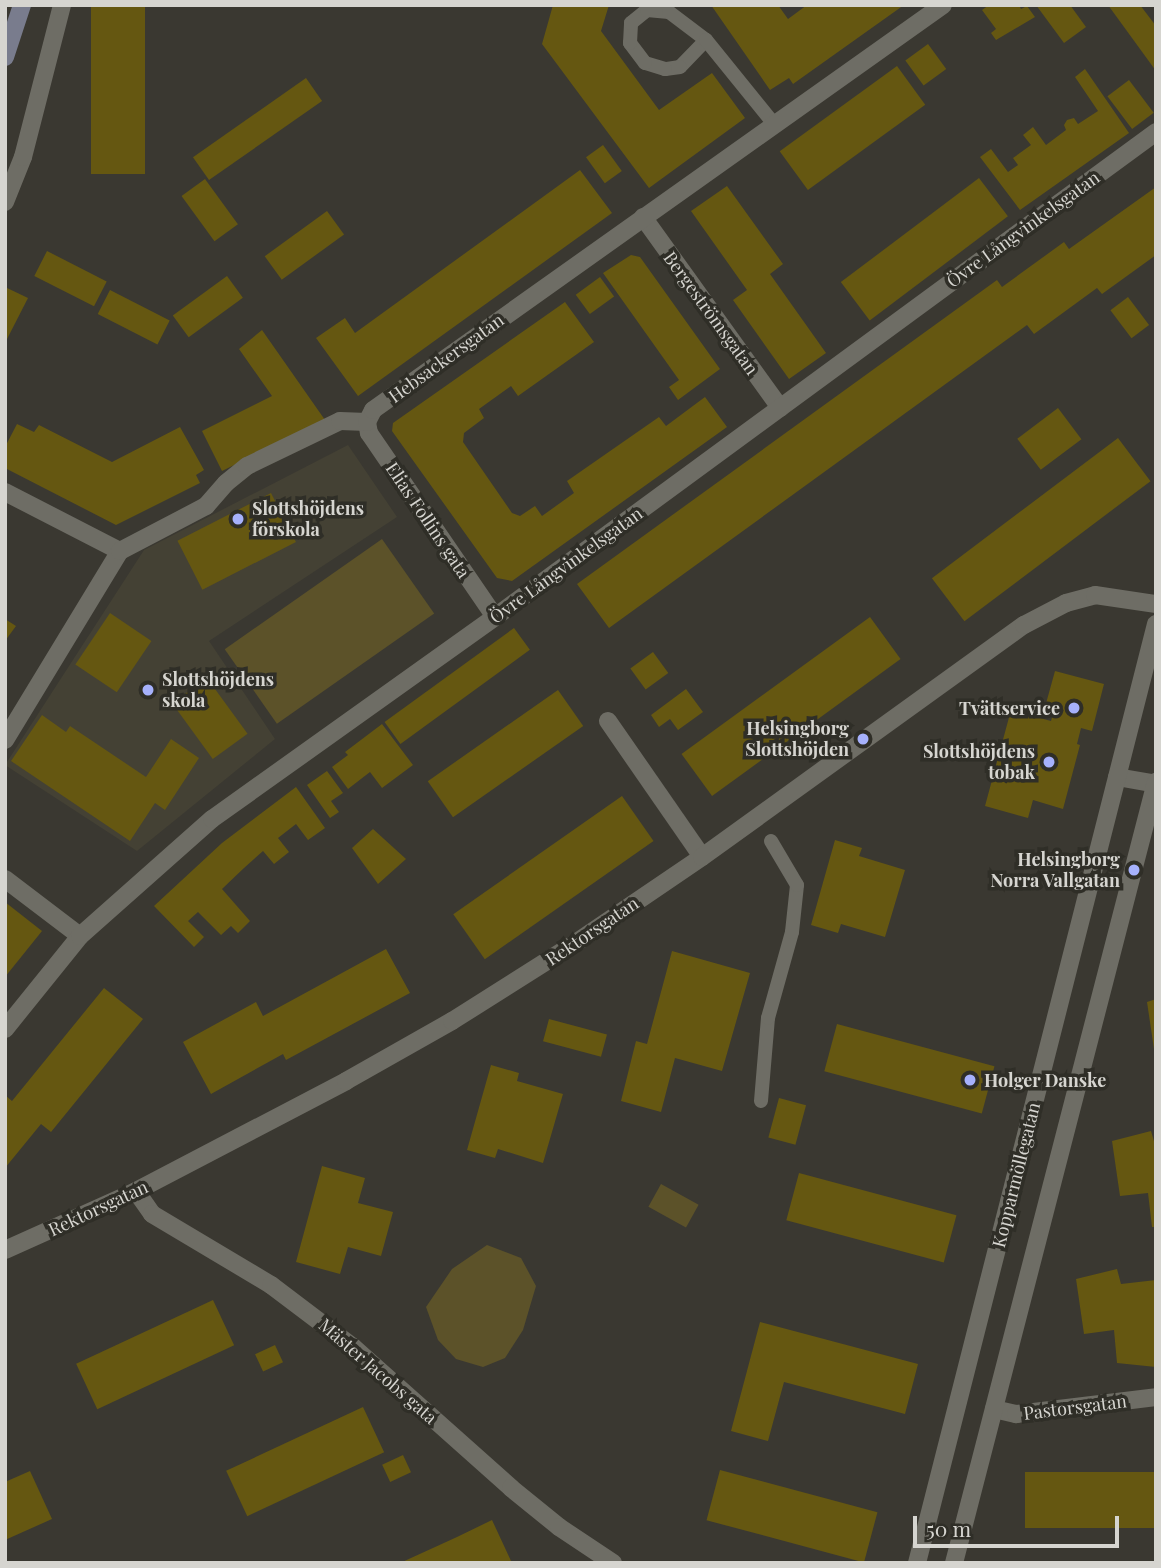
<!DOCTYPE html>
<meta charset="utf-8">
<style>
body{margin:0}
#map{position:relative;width:1161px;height:1568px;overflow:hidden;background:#3a3831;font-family:"Playfair Display",serif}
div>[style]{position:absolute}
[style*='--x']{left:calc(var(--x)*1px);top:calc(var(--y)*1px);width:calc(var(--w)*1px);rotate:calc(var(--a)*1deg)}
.built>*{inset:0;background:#444134}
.green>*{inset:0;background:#5c5229;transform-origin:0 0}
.building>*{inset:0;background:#655711;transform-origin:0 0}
.service>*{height:14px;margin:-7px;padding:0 7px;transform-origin:7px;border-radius:7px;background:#6e6d65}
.minor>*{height:18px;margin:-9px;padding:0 9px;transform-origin:9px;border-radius:9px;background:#6e6d65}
.tertiary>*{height:18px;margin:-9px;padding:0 9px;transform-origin:9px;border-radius:9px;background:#6e6d65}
.secondary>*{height:18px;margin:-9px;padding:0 9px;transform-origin:9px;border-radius:9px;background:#797c8d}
.dots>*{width:19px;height:19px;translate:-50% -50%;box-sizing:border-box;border:4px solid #2f2e27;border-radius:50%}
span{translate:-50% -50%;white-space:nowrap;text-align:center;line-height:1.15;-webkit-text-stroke:7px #2f2e27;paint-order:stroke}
.street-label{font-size:18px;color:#d6d5d0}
.poi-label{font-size:18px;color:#d6d5d0;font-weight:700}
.left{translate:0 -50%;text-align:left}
.right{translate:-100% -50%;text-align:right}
.frame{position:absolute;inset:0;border:7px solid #d6d5d0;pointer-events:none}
.scale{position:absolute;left:913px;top:1516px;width:206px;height:32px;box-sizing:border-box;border:4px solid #d6d5d0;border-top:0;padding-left:9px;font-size:21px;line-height:24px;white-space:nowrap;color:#d6d5d0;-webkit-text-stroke:5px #2f2e27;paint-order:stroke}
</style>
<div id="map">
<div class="built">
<div style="clip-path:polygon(348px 445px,397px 517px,209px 641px,275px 739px,137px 851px,5px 765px,144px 550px)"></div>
</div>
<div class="green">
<div style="left:382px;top:539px;width:91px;height:192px;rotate:55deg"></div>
<div style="left:661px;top:1184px;width:43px;height:26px;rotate:29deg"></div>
<div style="clip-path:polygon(487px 1245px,521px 1258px,536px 1286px,523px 1330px,505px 1358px,483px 1367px,456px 1359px,438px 1340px,426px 1307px,452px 1269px)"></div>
</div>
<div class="building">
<div style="left:91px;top:5px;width:54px;height:169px"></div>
<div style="clip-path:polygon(553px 5px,609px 5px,601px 31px,659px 110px,712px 73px,745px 118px,649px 188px,542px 44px)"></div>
<div style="clip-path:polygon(711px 5px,778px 5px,788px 19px,807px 5px,904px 5px,793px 84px,789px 78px,770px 90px)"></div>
<div style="clip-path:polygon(989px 5px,1019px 5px,1021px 9px,1027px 6px,1035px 17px,996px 40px,991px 33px,996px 29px,982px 10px)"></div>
<div style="clip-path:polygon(1036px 5px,1070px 5px,1086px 27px,1064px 43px)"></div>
<div style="clip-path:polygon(1108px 5px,1140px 5px,1156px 26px,1156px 71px)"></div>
<div style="left:928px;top:44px;width:31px;height:28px;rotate:54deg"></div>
<div style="left:897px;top:66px;width:48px;height:145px;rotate:54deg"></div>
<div style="clip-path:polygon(1085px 69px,1129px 133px,1020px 210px,980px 157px,991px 149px,1008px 172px,1018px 165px,1013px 158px,1031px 145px,1023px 135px,1033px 127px,1046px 145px,1066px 130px,1064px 125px,1067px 120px,1074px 118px,1078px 124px,1098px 111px,1075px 77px)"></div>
<div style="left:306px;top:78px;width:28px;height:138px;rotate:55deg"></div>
<div style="left:1129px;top:80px;width:41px;height:27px;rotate:53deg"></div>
<div style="left:603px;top:145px;width:32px;height:21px;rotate:54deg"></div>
<div style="clip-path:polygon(580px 170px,612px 213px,358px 396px,316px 338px,345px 318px,355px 333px)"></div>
<div style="left:979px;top:178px;width:48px;height:173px;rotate:53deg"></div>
<div style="left:205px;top:179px;width:56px;height:29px;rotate:54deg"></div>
<div style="clip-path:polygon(727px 186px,783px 264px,770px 274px,826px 353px,789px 379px,733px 300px,747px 290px,691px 211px)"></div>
<div style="clip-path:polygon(1156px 187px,1156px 255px,1102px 294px,1097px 288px,1034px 334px,1027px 325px,609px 628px,577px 584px,997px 280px,1002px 287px,1064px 242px,1069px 249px)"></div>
<div style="left:327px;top:211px;width:29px;height:77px;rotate:54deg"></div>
<div style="left:47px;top:251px;width:67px;height:28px;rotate:27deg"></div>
<div style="clip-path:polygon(631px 255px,640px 257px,720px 369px,678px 400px,669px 387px,679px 380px,603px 273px)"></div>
<div style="left:227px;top:276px;width:27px;height:67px;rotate:54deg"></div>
<div style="left:600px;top:277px;width:24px;height:30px;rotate:54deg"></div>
<div style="clip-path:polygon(5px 287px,28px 298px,5px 343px)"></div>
<div style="left:110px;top:290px;width:67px;height:27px;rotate:27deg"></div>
<div style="left:1128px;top:297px;width:35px;height:22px;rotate:53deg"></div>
<div style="clip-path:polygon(565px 302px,594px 342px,518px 396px,511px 386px,479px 409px,484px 418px,464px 433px,463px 442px,512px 513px,520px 516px,535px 506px,542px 516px,574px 493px,567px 481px,659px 417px,666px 426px,705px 397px,727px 427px,512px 581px,497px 578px,392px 431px,393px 423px)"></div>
<div style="clip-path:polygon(262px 330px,325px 420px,222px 471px,202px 431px,272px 396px,239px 349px)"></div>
<div style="left:1058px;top:408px;width:39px;height:51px;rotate:53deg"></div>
<div style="clip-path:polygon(17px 424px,34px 432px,39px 425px,112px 462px,180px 427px,204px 470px,196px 475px,200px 483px,116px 525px,5px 468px,5px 447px)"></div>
<div style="left:1118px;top:438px;width:54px;height:233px;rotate:53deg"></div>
<div style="left:271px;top:493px;width:55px;height:105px;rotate:63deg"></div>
<div style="left:110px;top:613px;width:50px;height:62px;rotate:34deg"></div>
<div style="left:870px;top:617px;width:52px;height:233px;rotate:54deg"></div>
<div style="clip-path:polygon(5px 619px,16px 626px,5px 641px)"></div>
<div style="left:514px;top:628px;width:27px;height:160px;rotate:54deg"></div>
<div style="left:653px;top:652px;width:26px;height:28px;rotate:54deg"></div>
<div style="clip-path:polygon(1055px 671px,1104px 684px,1092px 731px,1081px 728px,1077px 744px,1080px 745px,1063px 809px,1033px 800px,1028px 818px,985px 806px,1011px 710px,1051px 721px,1054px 710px,1045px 707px)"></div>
<div style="left:207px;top:678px;width:69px;height:43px;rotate:54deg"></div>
<div style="clip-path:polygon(686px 689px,703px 712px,678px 730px,670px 719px,659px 727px,651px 715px)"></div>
<div style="left:558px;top:690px;width:44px;height:159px;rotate:55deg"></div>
<div style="clip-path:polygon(42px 715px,66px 732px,70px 726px,146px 777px,171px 739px,199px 758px,165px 810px,155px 803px,130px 841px,11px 761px)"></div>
<div style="clip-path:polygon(382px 724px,413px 765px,382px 788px,370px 772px,348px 789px,332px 767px,348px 755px,345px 752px)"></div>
<div style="clip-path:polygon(327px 771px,343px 793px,331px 801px,339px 812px,330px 818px,307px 785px)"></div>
<div style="clip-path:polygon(296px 787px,325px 828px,308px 840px,296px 824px,278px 838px,289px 852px,274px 864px,263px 851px,244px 868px,222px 889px,250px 921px,238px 933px,231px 926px,221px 935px,198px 912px,188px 921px,204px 937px,194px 947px,154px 906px,222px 843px)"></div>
<div style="left:622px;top:796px;width:55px;height:206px;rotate:55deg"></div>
<div style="clip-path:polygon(373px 829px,406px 859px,378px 884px,352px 848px)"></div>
<div style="clip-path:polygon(835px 840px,862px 848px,859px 856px,905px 870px,885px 937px,841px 924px,838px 933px,811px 925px)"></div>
<div style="clip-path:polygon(5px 902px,42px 931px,5px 977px)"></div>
<div style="clip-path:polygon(386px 949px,410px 993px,286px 1060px,283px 1054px,211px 1094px,183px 1042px,256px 1002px,263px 1016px)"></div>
<div style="clip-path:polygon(672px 951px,750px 973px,722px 1071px,675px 1058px,661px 1112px,621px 1101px,636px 1041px,647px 1044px)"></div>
<div style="clip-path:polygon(104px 988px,143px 1019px,51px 1132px,41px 1124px,5px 1168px,5px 1095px,12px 1101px)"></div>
<div style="clip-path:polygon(1156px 999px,1156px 1049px,1154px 1049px,1147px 1002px)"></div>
<div style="left:549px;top:1019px;width:60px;height:23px;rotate:15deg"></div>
<div style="left:837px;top:1024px;width:163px;height:49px;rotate:15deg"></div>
<div style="clip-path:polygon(491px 1065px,519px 1073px,517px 1081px,563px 1094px,543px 1163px,498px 1149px,495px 1158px,467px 1150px)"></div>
<div style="left:779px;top:1098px;width:28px;height:41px;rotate:15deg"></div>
<div style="clip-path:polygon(1151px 1131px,1156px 1148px,1156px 1227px,1152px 1227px,1148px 1193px,1120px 1196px,1112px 1141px)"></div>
<div style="clip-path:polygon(322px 1166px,365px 1178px,358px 1203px,393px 1212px,381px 1256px,348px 1247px,340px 1274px,296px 1262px)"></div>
<div style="left:799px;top:1173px;width:163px;height:49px;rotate:15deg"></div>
<div style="clip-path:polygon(1117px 1269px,1121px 1284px,1156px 1280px,1156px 1367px,1117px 1363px,1114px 1330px,1084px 1334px,1076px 1279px)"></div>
<div style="left:213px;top:1300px;width:50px;height:151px;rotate:65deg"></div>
<div style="clip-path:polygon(760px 1322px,918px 1364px,905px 1414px,784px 1382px,768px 1441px,731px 1431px)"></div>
<div style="left:275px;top:1345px;width:19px;height:22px;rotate:65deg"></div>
<div style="left:363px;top:1407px;width:50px;height:151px;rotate:65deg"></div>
<div style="left:403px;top:1455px;width:19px;height:23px;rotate:65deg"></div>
<div style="left:720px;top:1470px;width:163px;height:52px;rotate:15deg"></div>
<div style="clip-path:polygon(30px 1471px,52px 1519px,5px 1540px,5px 1482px)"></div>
<div style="left:1156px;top:1472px;width:56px;height:131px;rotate:90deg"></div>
<div style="clip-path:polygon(492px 1520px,512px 1563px,400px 1563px,457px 1537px)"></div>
</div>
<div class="service">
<div style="--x:706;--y:40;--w:37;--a:134"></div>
<div style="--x:680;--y:67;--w:15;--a:172"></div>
<div style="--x:665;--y:69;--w:21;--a:-163"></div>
<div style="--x:645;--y:63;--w:25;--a:-127"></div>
<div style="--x:630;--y:43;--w:20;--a:-87"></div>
<div style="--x:631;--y:23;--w:21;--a:-39"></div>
<div style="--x:647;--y:10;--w:22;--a:5"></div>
<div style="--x:669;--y:12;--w:46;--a:37.1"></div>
<div style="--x:706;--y:40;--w:108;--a:51"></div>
<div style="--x:761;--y:1101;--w:83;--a:-85.2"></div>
<div style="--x:768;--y:1018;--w:89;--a:-74.4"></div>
<div style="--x:792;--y:932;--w:47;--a:-83.9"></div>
<div style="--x:797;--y:885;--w:51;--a:-120.6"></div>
</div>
<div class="minor">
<div style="--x:5;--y:202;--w:48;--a:-68.2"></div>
<div style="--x:23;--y:157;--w:157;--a:-75.6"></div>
<div style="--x:643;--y:217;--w:235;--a:54.3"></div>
<div style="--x:367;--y:422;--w:11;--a:80"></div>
<div style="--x:369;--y:433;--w:223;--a:55.6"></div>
<div style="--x:5;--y:492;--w:129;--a:27.2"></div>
<div style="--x:608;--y:721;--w:165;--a:55.3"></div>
<div style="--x:5;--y:740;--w:221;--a:-58.7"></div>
<div style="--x:120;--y:551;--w:97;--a:-27.6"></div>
<div style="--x:206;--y:506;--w:30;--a:-49"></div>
<div style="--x:226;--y:483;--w:27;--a:-39"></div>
<div style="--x:247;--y:466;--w:103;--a:-25.8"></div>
<div style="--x:340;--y:421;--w:27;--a:2"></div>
<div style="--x:367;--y:422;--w:13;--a:-63"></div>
<div style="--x:373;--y:410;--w:699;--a:-35.39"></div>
<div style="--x:1117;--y:777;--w:40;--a:10"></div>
<div style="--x:5;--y:879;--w:94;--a:37.2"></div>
<div style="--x:5;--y:1029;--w:119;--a:-51.1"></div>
<div style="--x:80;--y:936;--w:176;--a:-41.6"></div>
<div style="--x:212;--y:819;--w:348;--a:-35.5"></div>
<div style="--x:495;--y:617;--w:820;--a:-36.27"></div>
<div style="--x:136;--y:1191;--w:28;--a:55"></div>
<div style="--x:152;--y:1214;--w:139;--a:30.8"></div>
<div style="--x:271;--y:1285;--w:103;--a:37.1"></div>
<div style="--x:353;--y:1347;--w:212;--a:41.7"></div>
<div style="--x:511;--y:1488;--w:62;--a:39.1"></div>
<div style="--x:559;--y:1527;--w:65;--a:33.7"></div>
<div style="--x:5;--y:1250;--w:144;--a:-24.2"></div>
<div style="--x:136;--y:1191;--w:237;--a:-27.6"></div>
<div style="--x:346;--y:1081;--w:122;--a:-29.5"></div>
<div style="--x:452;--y:1021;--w:148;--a:-32.3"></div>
<div style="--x:577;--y:942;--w:151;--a:-34.2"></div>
<div style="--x:702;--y:857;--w:397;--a:-35.8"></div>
<div style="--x:1024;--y:625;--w:47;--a:-27.6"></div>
<div style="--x:1066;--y:603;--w:30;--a:-15"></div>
<div style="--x:1095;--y:595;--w:62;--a:8.4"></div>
<div style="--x:994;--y:1409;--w:23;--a:13"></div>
<div style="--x:1016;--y:1414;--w:141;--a:-6.9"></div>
</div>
<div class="tertiary">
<div style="--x:917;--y:1563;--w:969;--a:-75.72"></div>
<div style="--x:954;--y:1563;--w:807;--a:-75.5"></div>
</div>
<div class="secondary">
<div style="--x:5;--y:57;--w:55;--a:-71.9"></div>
</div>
<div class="dots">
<div style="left:238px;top:519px;background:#a6b1fc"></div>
<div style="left:148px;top:690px;background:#a6b1fc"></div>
<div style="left:1074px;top:708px;background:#a6b1fc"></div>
<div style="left:863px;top:739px;background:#a6b1fc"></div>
<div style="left:1049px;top:762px;background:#a6b1fc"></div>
<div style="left:1134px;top:870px;background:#a6b1fc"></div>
<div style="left:970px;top:1080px;background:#a6b1fc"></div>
</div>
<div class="street-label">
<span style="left:1023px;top:229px;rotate:-36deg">Övre Långvinkelsgatan</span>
<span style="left:711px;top:313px;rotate:54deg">Bergeströmsgatan</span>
<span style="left:446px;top:358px;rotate:-36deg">Hebsackersgatan</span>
<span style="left:428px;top:520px;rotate:56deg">Elias Follins gata</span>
<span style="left:566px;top:565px;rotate:-36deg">Övre Långvinkelsgatan</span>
<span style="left:592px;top:931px;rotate:-34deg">Rektorsgatan</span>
<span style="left:1016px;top:1175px;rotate:-76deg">Kopparmöllegatan</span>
<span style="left:98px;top:1208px;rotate:-25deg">Rektorsgatan</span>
<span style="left:378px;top:1371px;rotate:41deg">Mäster Jacobs gata</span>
<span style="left:1075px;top:1407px;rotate:-7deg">Pastorsgatan</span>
</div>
<div class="poi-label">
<span class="left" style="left:252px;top:519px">Slottshöjdens<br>förskola</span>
<span class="left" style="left:162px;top:690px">Slottshöjdens<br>skola</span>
<span class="right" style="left:1060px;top:708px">Tvättservice</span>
<span class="right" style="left:849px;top:739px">Helsingborg<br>Slottshöjden</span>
<span class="right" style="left:1035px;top:762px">Slottshöjdens<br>tobak</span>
<span class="right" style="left:1120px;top:870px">Helsingborg<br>Norra Vallgatan</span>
<span class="left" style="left:984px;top:1080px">Holger Danske</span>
</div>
<div class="frame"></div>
<div class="scale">50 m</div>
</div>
